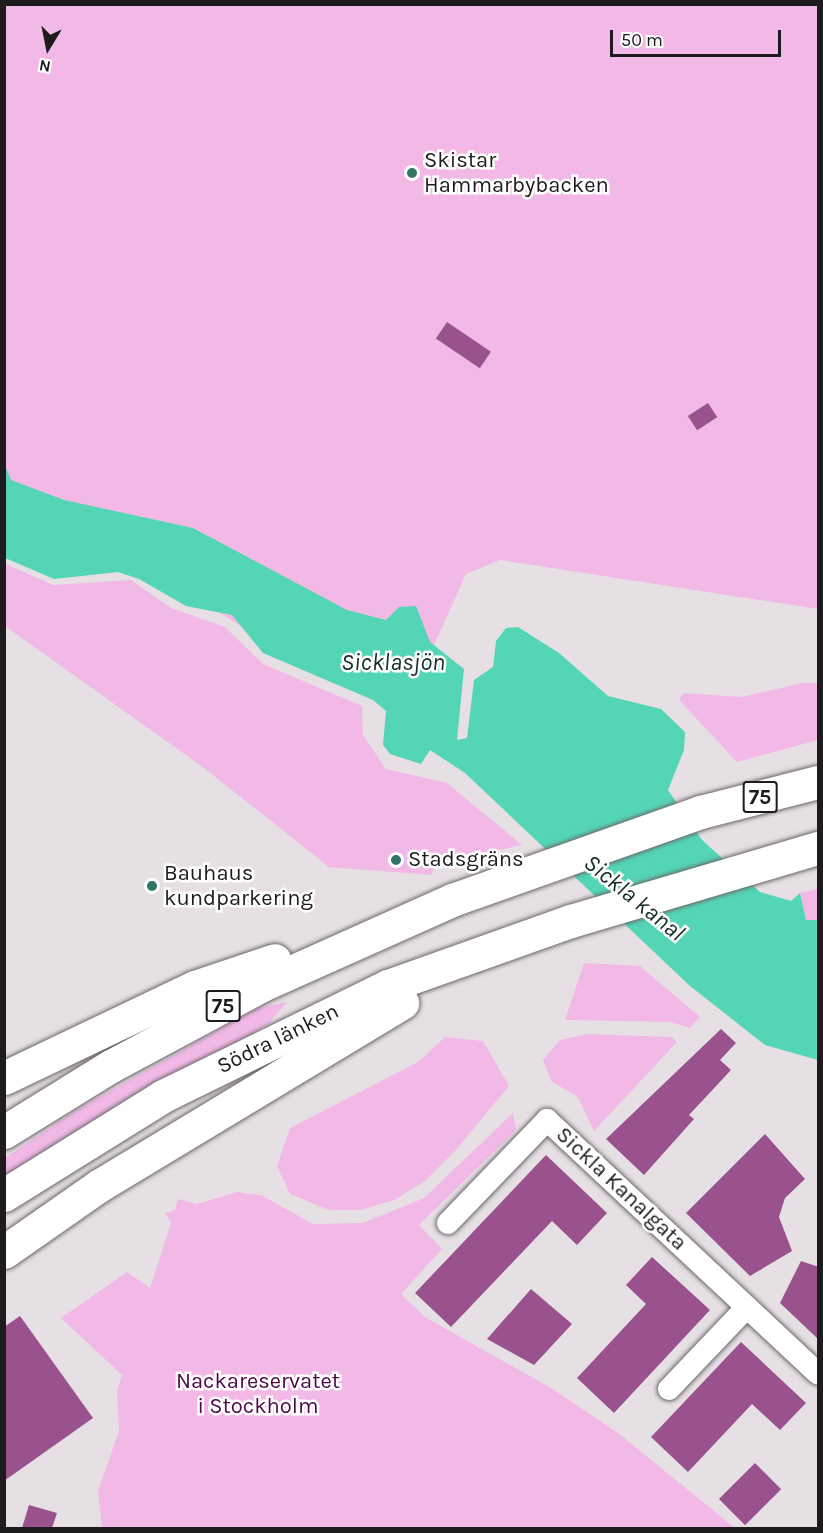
<!DOCTYPE html>
<meta charset="utf-8">
<style>
body{margin:0}
#map{position:relative;width:823px;height:1533px;overflow:hidden;background:#e6e0e4;font-family:Karla,sans-serif}
div>[style]{position:absolute}
[style*='--x']{left:calc(var(--x)*1px);top:calc(var(--y)*1px);width:calc(var(--w)*1px);rotate:calc(var(--a)*1deg)}
.green>*{inset:0;background:#f2b9e7}
.water>*{inset:0;background:#54d5b6}
.building>*{inset:0;background:#99528d;transform-origin:0 0}
.roads{filter:drop-shadow(0 0 2px #6c676b) drop-shadow(0 0 2px #6c676b)}
.street>*{height:22px;margin:-11px;padding:0 11px;transform-origin:11px;border-radius:11px;background:#fff}
.highway>*{height:33px;margin:-16.5px;padding:0 16.5px;transform-origin:16.5px;border-radius:16.5px;background:#fff}
.dots>*{width:16px;height:16px;translate:-50% -50%;box-sizing:border-box;border:3px solid #fff;border-radius:50%}
span{translate:-50% -50%;white-space:nowrap;text-align:center;line-height:1.15;-webkit-text-stroke:5px #fff;paint-order:stroke}
.shield-label span{padding:2px 4px;background:#fff;border:2px solid;border-radius:4px;-webkit-text-stroke-width:0}
.shield-label{font-size:21px;color:#1d1b1d;font-weight:700}
.poi-label{font-size:22px;color:#1d1b1d}
.left{translate:0 -50%;text-align:left}
.street-label{font-size:22px;color:#1d1b1d}
.park-label{font-size:22px;color:#4d0846}
.water-label{font-size:24px;color:#182e28;font-style:italic}
.frame{position:absolute;inset:0;border:6px solid #1d1b1d;pointer-events:none}
.north{position:absolute;left:18px;top:18px;width:60px;height:60px;-webkit-text-stroke:4px #fff;paint-order:stroke;rotate:190deg;font-size:16px;font-weight:700;line-height:24px;text-align:center;color:#1d1b1d}
.north::after{content:'';display:block;margin:auto;width:21px;height:27px;background:#1d1b1d;clip-path:polygon(50% 0,100% 100%,50% 72%,0 100%)}
.scale{position:absolute;left:610px;top:30px;width:171px;height:27px;box-sizing:border-box;border:3px solid #1d1b1d;border-top:0;padding-left:8px;font-size:18px;line-height:21px;white-space:nowrap;color:#1d1b1d;-webkit-text-stroke:4px #fff;paint-order:stroke}
</style>
<div id="map">
<div class="green">
<div style="clip-path:polygon(4px 5px,818px 5px,818px 609px,500px 560px,466px 574px,426px 663px,306px 669px,205px 603px,5px 520px)"></div>
<div style="clip-path:polygon(4px 563px,53px 585px,131px 580px,171px 608px,225px 627px,263px 664px,362px 706px,363px 735px,386px 769px,447px 783px,522px 845px,435px 863px,432px 875px,329px 867px,204px 768px,5px 626px)"></div>
<div style="clip-path:polygon(803px 683px,818px 683px,818px 740px,737px 762px,679px 700px,683px 693px,741px 697px)"></div>
<div style="clip-path:polygon(818px 889px,818px 920px,806px 920px,800px 893px)"></div>
<div style="clip-path:polygon(584px 963px,640px 966px,700px 1017px,690px 1028px,670px 1022px,565px 1020px)"></div>
<div style="clip-path:polygon(287px 1002px,268px 1024px,5px 1178px,5px 1158px,77px 1110px,258px 1008px)"></div>
<div style="clip-path:polygon(587px 1034px,671px 1037px,677px 1042px,594px 1131px,578px 1097px,551px 1081px,543px 1060px,560px 1040px)"></div>
<div style="clip-path:polygon(445px 1037px,483px 1041px,509px 1086px,456px 1150px,424px 1182px,394px 1200px,361px 1210px,329px 1210px,290px 1194px,277px 1166px,290px 1128px,418px 1062px)"></div>
<div style="clip-path:polygon(513px 1113px,516px 1130px,419px 1225px,442px 1249px,401px 1294px,425px 1317px,551px 1388px,618px 1433px,735px 1528px,102px 1528px,98px 1491px,119px 1431px,117px 1391px,122px 1375px,61px 1318px,127px 1272px,150px 1288px,171px 1223px,165px 1213px,175px 1210px,178px 1199px,197px 1204px,237px 1192px,261px 1195px,313px 1224px,363px 1223px,424px 1198px)"></div>
</div>
<div class="water">
<div style="clip-path:polygon(4px 463px,11px 480px,64px 500px,193px 528px,347px 610px,386px 620px,399px 607px,416px 606px,430px 642px,464px 669px,457px 740px,467px 738px,474px 680px,493px 667px,496px 641px,506px 628px,518px 627px,559px 653px,608px 696px,661px 709px,685px 732px,684px 750px,668px 790px,702px 840px,760px 892px,791px 901px,800px 893px,806px 920px,818px 920px,818px 1060px,765px 1045px,690px 986px,465px 773px,430px 750px,421px 764px,390px 754px,383px 745px,386px 711px,373px 700px,263px 653px,232px 615px,186px 606px,139px 579px,118px 572px,54px 579px,5px 558px)"></div>
</div>
<div class="building">
<div style="left:447px;top:322px;width:53px;height:20px;rotate:34deg"></div>
<div style="left:708px;top:403px;width:17px;height:24px;rotate:57deg"></div>
<div style="clip-path:polygon(721px 1029px,736px 1043px,720px 1060px,731px 1070px,689px 1115px,694px 1119px,644px 1175px,606px 1139px)"></div>
<div style="clip-path:polygon(765px 1134px,805px 1179px,785px 1198px,779px 1217px,792px 1251px,750px 1276px,686px 1213px)"></div>
<div style="clip-path:polygon(546px 1155px,607px 1213px,577px 1245px,552px 1221px,451px 1327px,415px 1293px)"></div>
<div style="clip-path:polygon(652px 1257px,710px 1310px,614px 1413px,577px 1378px,646px 1304px,626px 1285px)"></div>
<div style="clip-path:polygon(801px 1261px,819px 1267px,819px 1340px,780px 1303px)"></div>
<div style="clip-path:polygon(531px 1289px,572px 1324px,534px 1365px,487px 1339px)"></div>
<div style="clip-path:polygon(20px 1316px,93px 1418px,4px 1481px,4px 1327px)"></div>
<div style="clip-path:polygon(741px 1342px,806px 1403px,780px 1430px,752px 1404px,688px 1472px,651px 1437px)"></div>
<div style="left:755px;top:1463px;width:37px;height:51px;rotate:45deg"></div>
<div style="clip-path:polygon(29px 1505px,57px 1513px,52px 1528px,22px 1528px)"></div>
</div>
<div class="roads">
<div class="street">
<div style="--x:448;--y:1223;--w:143;--a:-46.1"></div>
<div style="--x:547;--y:1120;--w:371;--a:43.1"></div>
<div style="--x:669;--y:1389;--w:113;--a:-46.4"></div>
</div>
<div class="highway">
<div style="--x:4;--y:1078;--w:212;--a:-25.5"></div>
<div style="--x:195;--y:987;--w:84;--a:-18.6"></div>
<div style="--x:4;--y:1132;--w:126;--a:-31.7"></div>
<div style="--x:111;--y:1066;--w:171;--a:-28.2"></div>
<div style="--x:262;--y:985;--w:208;--a:-24.1"></div>
<div style="--x:452;--y:900;--w:264;--a:-19.5"></div>
<div style="--x:701;--y:812;--w:121;--a:-14.4"></div>
<div style="--x:4;--y:1195;--w:187;--a:-31.9"></div>
<div style="--x:163;--y:1096;--w:250;--a:-26.1"></div>
<div style="--x:388;--y:986;--w:194;--a:-19.6"></div>
<div style="--x:571;--y:921;--w:258;--a:-16.5"></div>
<div style="--x:4;--y:1252;--w:117;--a:-34.9"></div>
<div style="--x:100;--y:1185;--w:353;--a:-31.1"></div>
</div>
</div>
<div class="dots">
<div style="left:412px;top:173px;background:#337464"></div>
<div style="left:396px;top:860px;background:#337464"></div>
<div style="left:152px;top:886px;background:#337464"></div>
</div>
<div class="shield-label">
<span style="left:760px;top:797px">75</span>
<span style="left:223px;top:1006px">75</span>
</div>
<div class="poi-label">
<span class="left" style="left:424px;top:173px">Skistar<br>Hammarbybacken</span>
<span class="left" style="left:408px;top:860px">Stadsgräns</span>
<span class="left" style="left:164px;top:886px">Bauhaus<br>kundparkering</span>
</div>
<div class="street-label">
<span style="left:278px;top:1039px;rotate:-26deg">Södra länken</span>
<span style="left:621px;top:1189px;rotate:43deg">Sickla Kanalgata</span>
</div>
<div class="park-label">
<span style="left:258px;top:1394px">Nackareservatet<br>i Stockholm</span>
</div>
<div class="water-label">
<span style="left:393px;top:663px">Sicklasjön</span>
<span style="left:634px;top:898px;rotate:39deg">Sickla kanal</span>
</div>
<div class="frame"></div>
<div class="north">N</div>
<div class="scale">50 m</div>
</div>
